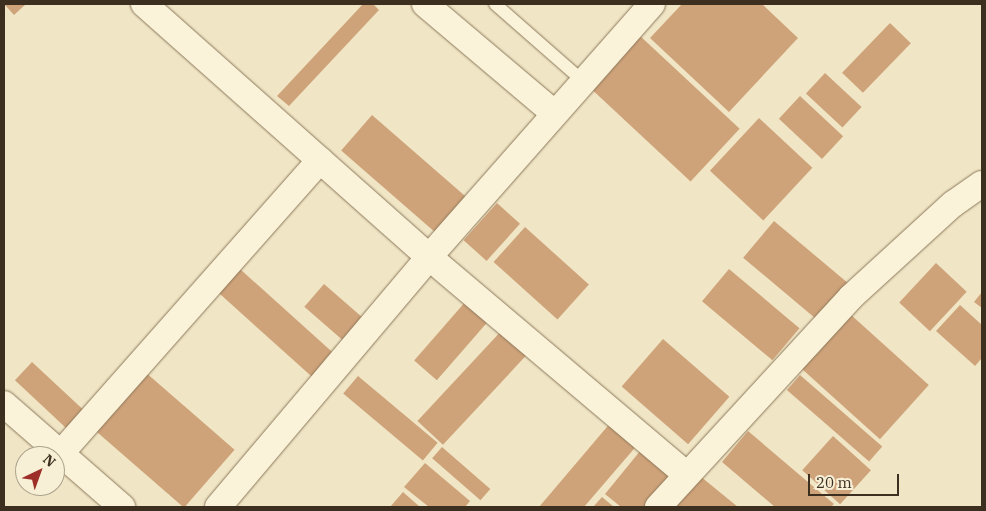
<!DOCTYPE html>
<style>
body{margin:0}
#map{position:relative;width:986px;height:511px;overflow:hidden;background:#f0e6c6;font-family:"IBM Plex Serif",serif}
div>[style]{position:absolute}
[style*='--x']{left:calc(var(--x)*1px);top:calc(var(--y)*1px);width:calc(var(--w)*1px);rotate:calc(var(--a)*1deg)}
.building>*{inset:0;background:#cfa37a;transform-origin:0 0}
.roads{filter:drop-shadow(0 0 1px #8c785a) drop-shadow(0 0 1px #8c785a)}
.lane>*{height:12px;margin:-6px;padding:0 6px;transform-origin:6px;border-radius:6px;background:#faf2d9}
.street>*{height:26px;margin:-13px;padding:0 13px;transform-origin:13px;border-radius:13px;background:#faf2d9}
span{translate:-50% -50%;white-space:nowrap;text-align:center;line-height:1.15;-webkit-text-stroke:4px #f7efd6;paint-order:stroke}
.frame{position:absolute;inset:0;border:5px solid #3c2f1f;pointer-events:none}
.north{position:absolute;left:15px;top:446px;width:50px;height:50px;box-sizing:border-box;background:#f7efd6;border:1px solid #aca28d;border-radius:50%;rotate:42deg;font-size:14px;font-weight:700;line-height:20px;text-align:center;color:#3c2f1f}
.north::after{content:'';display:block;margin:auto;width:18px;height:22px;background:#9d2f28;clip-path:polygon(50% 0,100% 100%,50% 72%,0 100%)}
.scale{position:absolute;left:808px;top:474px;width:91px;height:22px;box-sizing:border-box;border:2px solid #3c2f1f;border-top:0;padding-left:6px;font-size:15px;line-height:18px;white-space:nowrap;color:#3c2f1f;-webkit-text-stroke:4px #f7efd6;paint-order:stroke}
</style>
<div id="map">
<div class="building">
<div style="clip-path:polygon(4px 4px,26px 4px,14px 15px)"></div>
<div style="clip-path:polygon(363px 4px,373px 4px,379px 10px,289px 106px,277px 96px)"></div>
<div style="clip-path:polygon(682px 4px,762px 4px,798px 38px,729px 112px,650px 38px)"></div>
<div style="left:890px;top:23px;width:29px;height:69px;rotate:44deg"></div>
<div style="left:638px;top:34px;width:139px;height:72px;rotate:43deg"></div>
<div style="left:825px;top:73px;width:50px;height:28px;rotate:43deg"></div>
<div style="left:800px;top:96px;width:59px;height:31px;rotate:43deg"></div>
<div style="left:372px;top:115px;width:126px;height:47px;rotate:41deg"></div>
<div style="left:759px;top:118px;width:73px;height:72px;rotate:43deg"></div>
<div style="left:497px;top:203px;width:31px;height:50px;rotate:42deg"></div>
<div style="left:774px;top:221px;width:98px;height:48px;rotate:40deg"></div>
<div style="left:525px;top:227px;width:86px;height:47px;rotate:42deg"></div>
<div style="left:936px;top:263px;width:42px;height:54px;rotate:43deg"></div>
<div style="left:240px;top:269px;width:126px;height:32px;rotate:42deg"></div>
<div style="left:729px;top:269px;width:92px;height:42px;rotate:40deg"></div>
<div style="left:324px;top:284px;width:56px;height:30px;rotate:41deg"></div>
<div style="clip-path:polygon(982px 292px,982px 308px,974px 302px)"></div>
<div style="left:466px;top:301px;width:30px;height:79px;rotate:41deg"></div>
<div style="clip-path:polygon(960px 305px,982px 325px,982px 358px,975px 366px,936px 331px)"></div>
<div style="left:850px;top:314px;width:106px;height:73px;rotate:42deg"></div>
<div style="left:504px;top:328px;width:35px;height:127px;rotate:43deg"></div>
<div style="left:663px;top:339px;width:88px;height:63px;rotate:41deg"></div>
<div style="left:32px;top:362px;width:72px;height:25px;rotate:43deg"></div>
<div style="left:144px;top:371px;width:120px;height:77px;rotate:41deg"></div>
<div style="left:800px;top:375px;width:109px;height:20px;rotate:41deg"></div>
<div style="left:358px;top:376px;width:104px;height:23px;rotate:40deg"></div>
<div style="clip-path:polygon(612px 421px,639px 443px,584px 507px,539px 507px)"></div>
<div style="clip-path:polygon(748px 431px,834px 504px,831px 507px,775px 507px,722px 462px)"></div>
<div style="left:833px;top:436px;width:51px;height:46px;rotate:42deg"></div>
<div style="clip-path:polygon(645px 445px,675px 470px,645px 507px,621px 507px,605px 494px)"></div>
<div style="left:442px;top:447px;width:64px;height:15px;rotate:41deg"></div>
<div style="clip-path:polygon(425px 463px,470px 501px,465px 507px,429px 507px,404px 487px)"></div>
<div style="clip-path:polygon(700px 476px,738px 507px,675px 507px)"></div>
<div style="clip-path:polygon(403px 492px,420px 507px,390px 507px)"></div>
<div style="clip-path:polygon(602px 497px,614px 507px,593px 507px)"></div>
</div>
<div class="roads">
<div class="lane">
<div style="--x:495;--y:4;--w:118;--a:41.2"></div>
</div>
<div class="street">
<div style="--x:144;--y:4;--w:381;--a:41.6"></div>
<div style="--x:429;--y:257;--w:336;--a:40.2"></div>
<div style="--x:425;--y:4;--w:169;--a:40.2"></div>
<div style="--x:4;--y:404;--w:157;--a:41.1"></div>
<div style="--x:61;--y:453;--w:391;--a:-48.5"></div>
<div style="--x:218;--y:507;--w:327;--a:-49.8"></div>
<div style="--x:429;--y:257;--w:337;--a:-48.6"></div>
<div style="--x:658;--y:507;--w:285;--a:-47.4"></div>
<div style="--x:851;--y:297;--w:138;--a:-42.4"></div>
<div style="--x:953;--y:204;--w:35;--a:-35"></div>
</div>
</div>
<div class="frame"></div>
<div class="north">N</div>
<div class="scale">20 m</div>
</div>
